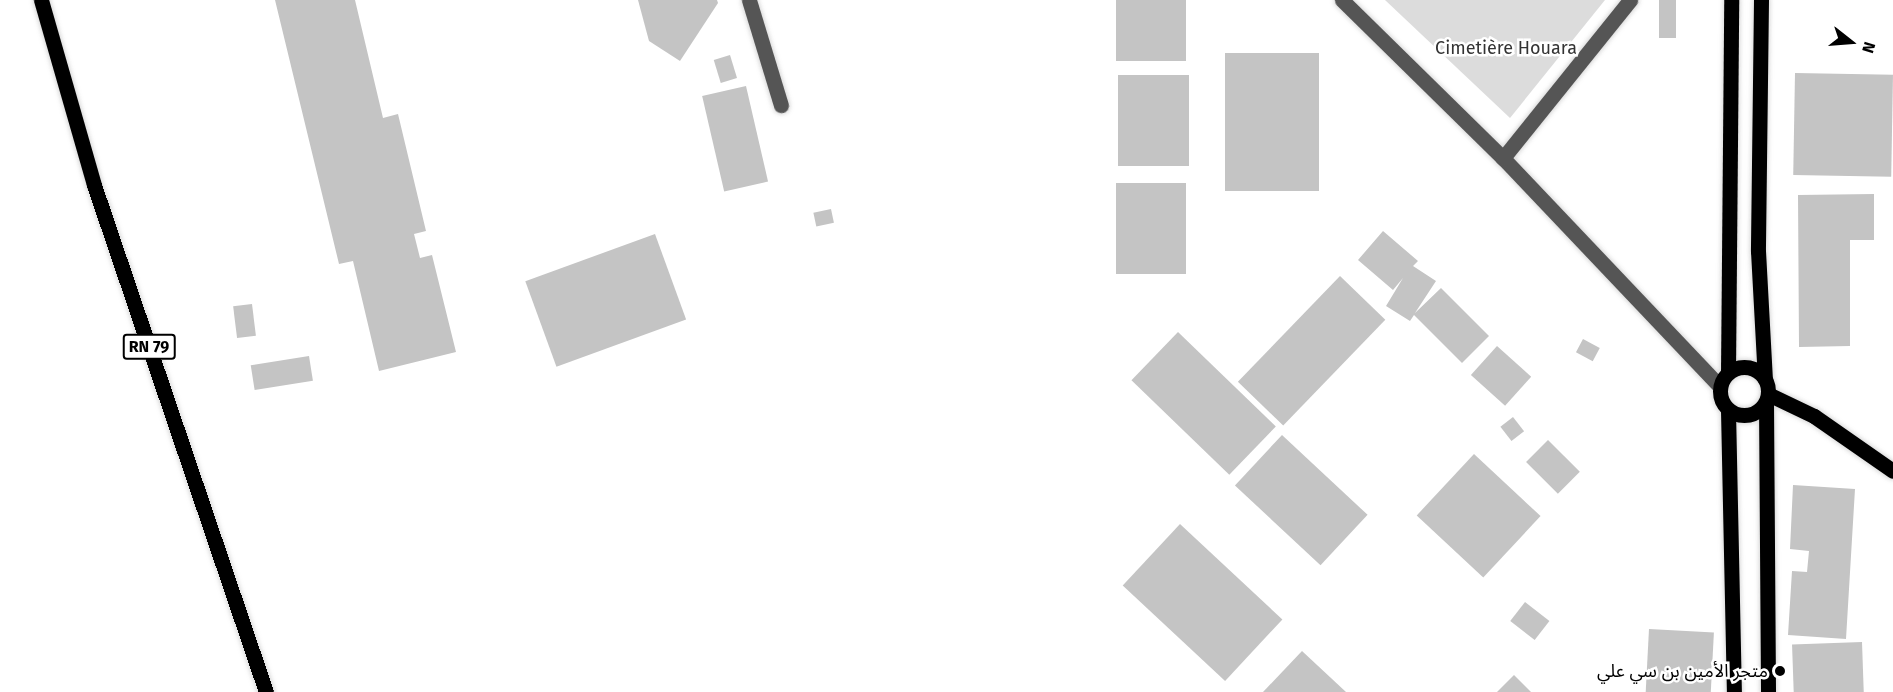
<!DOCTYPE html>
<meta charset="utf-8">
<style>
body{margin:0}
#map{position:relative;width:1893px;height:692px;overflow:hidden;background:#fff;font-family:"Fira Sans","Noto Sans Arabic",sans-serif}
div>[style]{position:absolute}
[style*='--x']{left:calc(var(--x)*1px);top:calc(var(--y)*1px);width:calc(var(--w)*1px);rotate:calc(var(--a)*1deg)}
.green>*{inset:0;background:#dcdcdc}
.building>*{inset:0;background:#c4c4c4;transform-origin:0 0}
.roads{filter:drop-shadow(0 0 2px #dbdbdb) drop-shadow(0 0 2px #dbdbdb)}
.minor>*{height:15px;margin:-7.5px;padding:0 7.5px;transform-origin:7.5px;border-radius:7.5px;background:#555}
.major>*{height:15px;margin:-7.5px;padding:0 7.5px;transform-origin:7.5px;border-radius:7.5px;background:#000}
.major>.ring{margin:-7.5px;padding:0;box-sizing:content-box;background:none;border:15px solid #000;border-radius:50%}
.dots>*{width:16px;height:16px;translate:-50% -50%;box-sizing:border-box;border:3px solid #fff;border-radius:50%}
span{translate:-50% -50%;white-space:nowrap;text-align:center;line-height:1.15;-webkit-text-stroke:5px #fff;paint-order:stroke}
.shield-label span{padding:2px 4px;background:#fff;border:2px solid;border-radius:4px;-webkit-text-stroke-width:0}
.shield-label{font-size:16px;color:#000;font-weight:700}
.park-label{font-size:18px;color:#333}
.poi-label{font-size:18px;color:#000}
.right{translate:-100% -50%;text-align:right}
.north{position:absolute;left:1821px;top:12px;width:60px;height:60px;-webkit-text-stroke:4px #fff;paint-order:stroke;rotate:107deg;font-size:16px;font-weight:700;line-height:24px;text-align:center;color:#000}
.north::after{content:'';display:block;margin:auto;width:21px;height:27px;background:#000;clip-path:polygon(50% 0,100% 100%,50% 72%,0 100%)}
</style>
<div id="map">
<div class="green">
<div style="clip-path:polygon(1385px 0,1605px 0,1510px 118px)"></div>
</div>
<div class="building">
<div style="clip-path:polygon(275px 0,355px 0,383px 118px,398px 114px,426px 231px,414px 234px,420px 258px,432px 255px,456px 352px,379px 371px,353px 261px,339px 264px)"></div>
<div style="clip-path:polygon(638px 0,717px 0,718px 3px,680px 61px,649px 41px)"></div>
<div style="left:1116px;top:0;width:70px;height:61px"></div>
<div style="left:1659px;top:0;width:17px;height:38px"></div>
<div style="left:1319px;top:53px;width:138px;height:94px;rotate:90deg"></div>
<div style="left:730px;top:55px;width:24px;height:17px;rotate:73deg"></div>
<div style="left:1795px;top:73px;width:98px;height:102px;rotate:1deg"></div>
<div style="left:1118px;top:75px;width:71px;height:91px"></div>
<div style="left:746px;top:86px;width:98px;height:45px;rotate:77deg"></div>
<div style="left:1116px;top:183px;width:70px;height:91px"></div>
<div style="clip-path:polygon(1874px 194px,1874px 240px,1850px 240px,1850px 346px,1799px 347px,1798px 195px)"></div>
<div style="left:831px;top:209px;width:14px;height:18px;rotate:78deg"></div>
<div style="clip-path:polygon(1383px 231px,1418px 261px,1413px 266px,1436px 281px,1415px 313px,1441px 288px,1489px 336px,1462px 363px,1414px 315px,1410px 321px,1386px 306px,1403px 278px,1393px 290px,1358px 260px)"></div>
<div style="left:655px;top:234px;width:91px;height:138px;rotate:70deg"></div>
<div style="left:1340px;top:276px;width:63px;height:147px;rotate:44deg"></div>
<div style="left:252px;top:304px;width:32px;height:19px;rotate:83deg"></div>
<div style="left:1178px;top:332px;width:136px;height:67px;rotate:44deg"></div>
<div style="left:1583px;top:339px;width:19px;height:15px;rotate:28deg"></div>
<div style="left:1497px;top:346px;width:46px;height:39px;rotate:42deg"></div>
<div style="left:309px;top:356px;width:25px;height:59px;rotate:81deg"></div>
<div style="left:1513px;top:417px;width:18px;height:16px;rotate:52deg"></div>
<div style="left:1282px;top:435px;width:117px;height:69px;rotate:43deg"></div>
<div style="left:1548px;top:440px;width:45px;height:31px;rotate:45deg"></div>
<div style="left:1474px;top:454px;width:91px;height:84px;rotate:43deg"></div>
<div style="clip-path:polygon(1793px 485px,1855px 489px,1846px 639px,1788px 635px,1792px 571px,1807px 572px,1809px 551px,1790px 549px)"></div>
<div style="left:1180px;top:524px;width:140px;height:84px;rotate:43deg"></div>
<div style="left:1525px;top:602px;width:31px;height:24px;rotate:38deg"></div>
<div style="left:1649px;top:629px;width:65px;height:63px;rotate:3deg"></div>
<div style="left:1862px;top:642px;width:50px;height:70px;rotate:88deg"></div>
<div style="clip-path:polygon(1302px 651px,1346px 692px,1263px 692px)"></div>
<div style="clip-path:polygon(1514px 675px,1531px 692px,1497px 692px)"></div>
</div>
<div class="roads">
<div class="minor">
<div style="--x:749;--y:0;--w:110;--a:73.1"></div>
<div style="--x:1342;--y:0;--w:226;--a:44.5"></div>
<div style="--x:1503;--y:158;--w:315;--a:46.5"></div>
<div style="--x:1503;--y:158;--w:203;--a:-51.2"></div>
</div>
<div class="major">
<div style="--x:41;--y:0;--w:192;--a:74"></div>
<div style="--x:94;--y:185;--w:535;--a:71.26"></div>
<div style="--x:1761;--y:0;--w:251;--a:90.7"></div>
<div style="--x:1758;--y:251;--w:128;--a:86.9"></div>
<div class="ring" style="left:1720px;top:367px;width:33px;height:33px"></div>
<div style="--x:1728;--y:373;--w:373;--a:-89.5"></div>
<div style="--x:1768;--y:394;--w:51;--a:25.6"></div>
<div style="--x:1814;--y:416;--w:96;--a:34.8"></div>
<div style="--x:1766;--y:402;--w:290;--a:89.6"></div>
<div style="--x:1728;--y:410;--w:282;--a:88.8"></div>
</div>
</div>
<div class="dots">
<div style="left:1780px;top:671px;background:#000"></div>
</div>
<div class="shield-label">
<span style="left:149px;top:347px">RN 79</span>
</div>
<div class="park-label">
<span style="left:1506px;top:48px">Cimetière Houara</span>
</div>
<div class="poi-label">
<span class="right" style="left:1768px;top:671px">متجر الأمين بن سي علي</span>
</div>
<div class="north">N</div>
</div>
